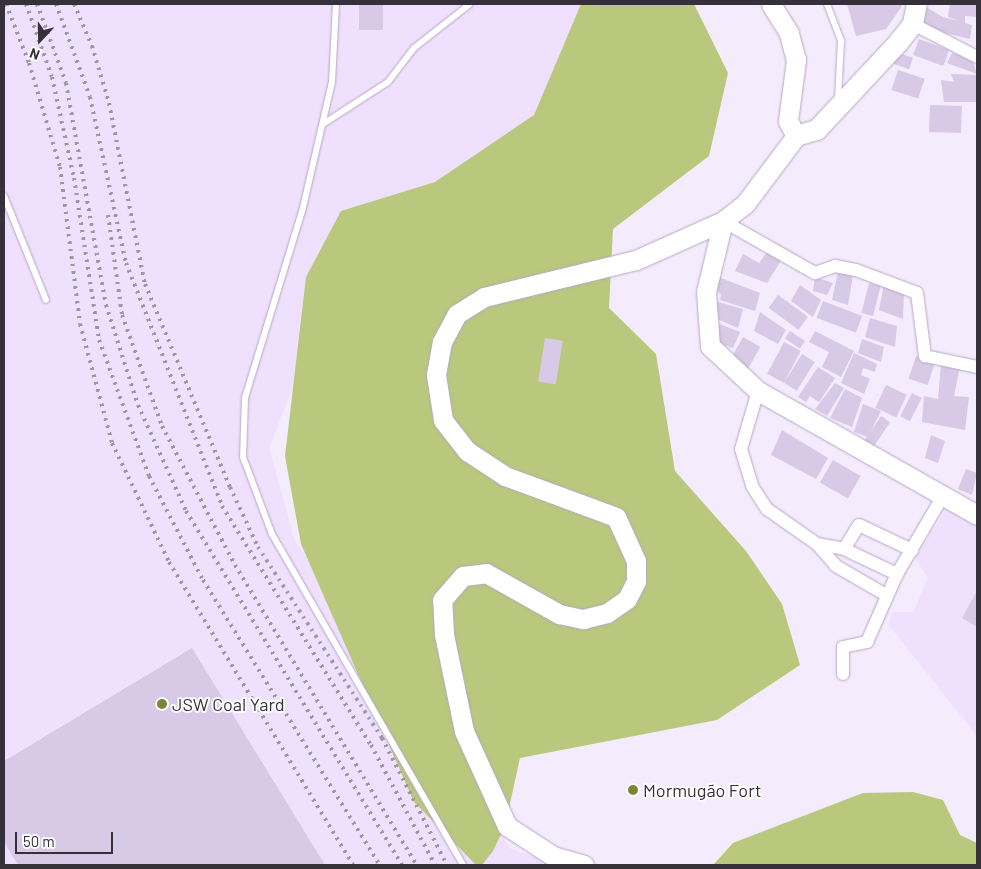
<!DOCTYPE html>
<meta charset="utf-8">
<style>
body{margin:0}
#map{position:relative;width:981px;height:869px;overflow:hidden;background:#f4ebfd;font-family:Barlow,sans-serif}
div>[style]{position:absolute}
[style*='--x']{left:calc(var(--x)*1px);top:calc(var(--y)*1px);width:calc(var(--w)*1px);rotate:calc(var(--a)*1deg)}
.built>*{inset:0;background:#efe0fd}
.green>*{inset:0;background:#b9c87d}
.building>*{inset:0;background:#d8c9e6;transform-origin:0 0}
.roads{filter:drop-shadow(0 0 1px #b7a8c4) drop-shadow(0 0 1px #b7a8c4)}
.lane>*{height:6px;margin:-3px;padding:0 3px;transform-origin:3px;border-radius:3px;background:#fff}
.street>*{height:12px;margin:-6px;padding:0 6px;transform-origin:6px;border-radius:6px;background:#fff}
.secondary>*{height:19px;margin:-9.5px;padding:0 9.5px;transform-origin:9.5px;border-radius:9.5px;background:#fff}
.primary>*{height:20px;margin:-10px;padding:0 10px;transform-origin:10px;border-radius:10px;background:#fff}
.rail>*{height:4px;margin-top:-2px;transform-origin:0;background:repeating-linear-gradient(90deg,#9e96a5 0 2.5px,transparent 0 7.5px)}
.dots>*{width:14px;height:14px;translate:-50% -50%;box-sizing:border-box;border:2px solid #fcfcfc;border-radius:50%}
span{translate:-50% -50%;white-space:nowrap;text-align:center;line-height:1.15;-webkit-text-stroke:4px #fcfcfc;paint-order:stroke}
.poi-label{font-size:18px;color:#36303b}
.left{translate:0 -50%;text-align:left}
.frame{position:absolute;inset:0;border:5px solid #36303b;pointer-events:none}
.north{position:absolute;left:15px;top:15px;width:50px;height:50px;-webkit-text-stroke:4px #fcfcfc;paint-order:stroke;rotate:201deg;font-size:14px;font-weight:700;line-height:20px;text-align:center;color:#36303b}
.north::after{content:'';display:block;margin:auto;width:18px;height:22px;background:#36303b;clip-path:polygon(50% 0,100% 100%,50% 72%,0 100%)}
.scale{position:absolute;left:15px;top:832px;width:98px;height:22px;box-sizing:border-box;border:2px solid #36303b;border-top:0;padding-left:6px;font-size:15px;line-height:18px;white-space:nowrap;color:#36303b;-webkit-text-stroke:4px #fcfcfc;paint-order:stroke}
</style>
<div id="map">
<div class="built">
<div style="clip-path:polygon(4px 4px,652px 4px,312px 338px,269px 448px,295px 541px,511px 849px,559px 865px,4px 865px)"></div>
<div style="clip-path:polygon(946px 509px,977px 527px,977px 736px,888px 624px,893px 612px,913px 612px,928px 578px,915px 558px)"></div>
</div>
<div class="green">
<div style="clip-path:polygon(581px 4px,694px 4px,728px 73px,709px 156px,613px 229px,609px 308px,656px 354px,675px 471px,746px 551px,782px 604px,800px 665px,717px 720px,520px 758px,505px 826px,493px 851px,482px 865px,476px 865px,414px 802px,301px 544px,285px 456px,306px 277px,341px 211px,435px 182px,534px 115px)"></div>
<div style="clip-path:polygon(913px 792px,943px 800px,960px 835px,977px 843px,977px 865px,713px 865px,733px 843px,863px 793px)"></div>
</div>
<div class="building">
<div style="left:359px;top:4px;width:24px;height:26px"></div>
<div style="clip-path:polygon(847px 4px,901px 4px,902px 6px,886px 29px,856px 36px)"></div>
<div style="clip-path:polygon(950px 4px,977px 4px,977px 17px,965px 16px,965px 23px,972px 25px,970px 39px,920px 27px,926px 7px,943px 17px,959px 21px,948px 17px)"></div>
<div style="left:919px;top:39px;width:32px;height:17px;rotate:20deg"></div>
<div style="left:896px;top:52px;width:18px;height:12px;rotate:19deg"></div>
<div style="clip-path:polygon(952px 53px,972px 59px,977px 74px,947px 63px)"></div>
<div style="left:898px;top:70px;width:28px;height:21px;rotate:18deg"></div>
<div style="clip-path:polygon(951px 74px,977px 75px,977px 102px,944px 102px,941px 80px,954px 82px)"></div>
<div style="left:930px;top:105px;width:32px;height:27px;rotate:2deg"></div>
<div style="clip-path:polygon(770px 248px,784px 256px,767px 283px,735px 271px,743px 254px,759px 263px)"></div>
<div style="clip-path:polygon(838px 271px,853px 275px,848px 305px,832px 300px)"></div>
<div style="clip-path:polygon(718px 277px,760px 293px,755px 311px,720px 300px,721px 294px,714px 289px)"></div>
<div style="clip-path:polygon(815px 277px,833px 283px,827px 295px,813px 291px)"></div>
<div style="left:869px;top:283px;width:12px;height:31px;rotate:14deg"></div>
<div style="clip-path:polygon(884px 284px,904px 291px,903px 319px,879px 310px)"></div>
<div style="clip-path:polygon(800px 285px,821px 300px,813px 317px,791px 301px)"></div>
<div style="left:778px;top:295px;width:37px;height:16px;rotate:36deg"></div>
<div style="clip-path:polygon(715px 301px,743px 309px,738px 328px,712px 317px)"></div>
<div style="left:823px;top:301px;width:42px;height:18px;rotate:21deg"></div>
<div style="clip-path:polygon(760px 312px,786px 330px,778px 344px,754px 331px)"></div>
<div style="clip-path:polygon(870px 318px,897px 326px,895px 347px,865px 337px)"></div>
<div style="clip-path:polygon(717px 323px,740px 332px,733px 348px,713px 341px)"></div>
<div style="left:790px;top:331px;width:18px;height:9px;rotate:34deg"></div>
<div style="clip-path:polygon(815px 331px,854px 351px,841px 377px,822px 367px,829px 352px,809px 342px)"></div>
<div style="left:743px;top:337px;width:20px;height:27px;rotate:30deg"></div>
<div style="left:545px;top:338px;width:18px;height:44px;rotate:9deg"></div>
<div style="clip-path:polygon(862px 339px,884px 347px,881px 362px,858px 353px)"></div>
<div style="left:784px;top:342px;width:19px;height:36px;rotate:28deg"></div>
<div style="clip-path:polygon(854px 353px,877px 364px,875px 372px,863px 368px,861px 375px,870px 379px,864px 394px,841px 383px)"></div>
<div style="left:802px;top:354px;width:15px;height:34px;rotate:32deg"></div>
<div style="left:916px;top:356px;width:20px;height:24px;rotate:18deg"></div>
<div style="clip-path:polygon(941px 364px,960px 366px,954px 396px,969px 397px,965px 430px,922px 422px,924px 396px,938px 399px)"></div>
<div style="clip-path:polygon(818px 367px,835px 378px,819px 402px,810px 396px,806px 402px,798px 397px)"></div>
<div style="clip-path:polygon(835px 383px,844px 388px,827px 416px,815px 409px)"></div>
<div style="left:886px;top:385px;width:23px;height:25px;rotate:25deg"></div>
<div style="clip-path:polygon(845px 389px,862px 398px,852px 427px,830px 418px)"></div>
<div style="left:912px;top:393px;width:11px;height:26px;rotate:27deg"></div>
<div style="clip-path:polygon(863px 404px,881px 411px,868px 437px,854px 432px)"></div>
<div style="left:881px;top:416px;width:11px;height:29px;rotate:34deg"></div>
<div style="clip-path:polygon(782px 430px,828px 458px,816px 479px,771px 455px)"></div>
<div style="clip-path:polygon(931px 435px,945px 441px,938px 463px,925px 458px)"></div>
<div style="left:833px;top:460px;width:32px;height:26px;rotate:30deg"></div>
<div style="clip-path:polygon(966px 469px,977px 473px,972px 495px,958px 489px)"></div>
<div style="clip-path:polygon(977px 591px,977px 627px,962px 618px)"></div>
<div style="clip-path:polygon(192px 648px,325px 865px,18px 865px,4px 842px,4px 761px)"></div>
</div>
<div class="roads">
<div class="lane">
<div style="--x:336;--y:4;--w:78;--a:92.9"></div>
<div style="--x:332;--y:82;--w:129;--a:103"></div>
<div style="--x:303;--y:208;--w:199;--a:107"></div>
<div style="--x:245;--y:398;--w:59;--a:91.9"></div>
<div style="--x:243;--y:457;--w:82;--a:69.4"></div>
<div style="--x:272;--y:534;--w:382;--a:60"></div>
<div style="--x:827;--y:4;--w:40;--a:69"></div>
<div style="--x:841;--y:41;--w:58;--a:93"></div>
<div style="--x:323;--y:124;--w:77;--a:-32.9"></div>
<div style="--x:388;--y:82;--w:43;--a:-52.6"></div>
<div style="--x:414;--y:48;--w:71;--a:-38.2"></div>
<div style="--x:4;--y:196;--w:112;--a:68"></div>
</div>
<div class="street">
<div style="--x:913;--y:24;--w:72;--a:27.3"></div>
<div style="--x:723;--y:221;--w:106;--a:29.5"></div>
<div style="--x:815;--y:273;--w:21;--a:-19"></div>
<div style="--x:835;--y:266;--w:21;--a:11"></div>
<div style="--x:856;--y:270;--w:65;--a:20.7"></div>
<div style="--x:917;--y:293;--w:64;--a:82.8"></div>
<div style="--x:925;--y:356;--w:53;--a:11.9"></div>
<div style="--x:758;--y:391;--w:60;--a:106.3"></div>
<div style="--x:741;--y:449;--w:39;--a:73"></div>
<div style="--x:752;--y:486;--w:27;--a:57"></div>
<div style="--x:767;--y:509;--w:61;--a:35"></div>
<div style="--x:817;--y:544;--w:29;--a:49"></div>
<div style="--x:836;--y:566;--w:58;--a:30.1"></div>
<div style="--x:817;--y:544;--w:27;--a:10"></div>
<div style="--x:844;--y:549;--w:59;--a:25.3"></div>
<div style="--x:844;--y:549;--w:28;--a:-58"></div>
<div style="--x:859;--y:525;--w:59;--a:25.3"></div>
<div style="--x:843;--y:674;--w:27;--a:-90"></div>
<div style="--x:843;--y:647;--w:25;--a:-12"></div>
<div style="--x:867;--y:642;--w:74;--a:-66.2"></div>
<div style="--x:897;--y:574;--w:91;--a:-59.5"></div>
</div>
<div class="secondary">
<div style="--x:723;--y:221;--w:73;--a:103.5"></div>
<div style="--x:706;--y:292;--w:54;--a:85.8"></div>
<div style="--x:710;--y:346;--w:66;--a:43.2"></div>
<div style="--x:758;--y:391;--w:252;--a:29.5"></div>
<div style="--x:584;--y:865;--w:32;--a:-164"></div>
<div style="--x:553;--y:856;--w:55;--a:-146.9"></div>
<div style="--x:507;--y:826;--w:104;--a:-114.4"></div>
<div style="--x:464;--y:731;--w:99;--a:-101.7"></div>
<div style="--x:444;--y:634;--w:34;--a:-93"></div>
<div style="--x:442;--y:600;--w:32;--a:-49"></div>
<div style="--x:463;--y:576;--w:23;--a:-7"></div>
<div style="--x:486;--y:573;--w:84;--a:29.3"></div>
<div style="--x:559;--y:614;--w:25;--a:12"></div>
<div style="--x:583;--y:619;--w:25;--a:-14"></div>
<div style="--x:607;--y:613;--w:24;--a:-35"></div>
<div style="--x:627;--y:599;--w:20;--a:-63"></div>
<div style="--x:636;--y:581;--w:20;--a:-90"></div>
<div style="--x:636;--y:561;--w:48;--a:-114.4"></div>
<div style="--x:616;--y:517;--w:118;--a:-159.7"></div>
<div style="--x:505;--y:476;--w:45;--a:-146.7"></div>
<div style="--x:467;--y:451;--w:39;--a:-128"></div>
<div style="--x:443;--y:420;--w:46;--a:-98.8"></div>
<div style="--x:436;--y:375;--w:34;--a:-80"></div>
<div style="--x:442;--y:342;--w:32;--a:-62"></div>
<div style="--x:457;--y:314;--w:32;--a:-32"></div>
<div style="--x:484;--y:297;--w:156;--a:-13.7"></div>
<div style="--x:636;--y:260;--w:95;--a:-24.1"></div>
<div style="--x:723;--y:221;--w:28;--a:-38"></div>
<div style="--x:745;--y:204;--w:85;--a:-53.1"></div>
<div style="--x:796;--y:136;--w:17;--a:-118"></div>
<div style="--x:788;--y:121;--w:62;--a:-82.5"></div>
<div style="--x:796;--y:60;--w:28;--a:-105"></div>
<div style="--x:789;--y:33;--w:34;--a:-122"></div>
</div>
<div class="primary">
<div style="--x:796;--y:136;--w:22;--a:-16"></div>
<div style="--x:817;--y:130;--w:120;--a:-47"></div>
<div style="--x:899;--y:42;--w:23;--a:-52"></div>
<div style="--x:913;--y:24;--w:20;--a:-79"></div>
</div>
</div>
<div class="rail">
<div style="--x:6;--y:4;--w:63;--a:68.7"></div>
<div style="--x:29;--y:63;--w:109;--a:73.4"></div>
<div style="--x:60;--y:167;--w:158;--a:82.7"></div>
<div style="--x:80;--y:324;--w:123;--a:74.9"></div>
<div style="--x:112;--y:443;--w:132;--a:64.4"></div>
<div style="--x:169;--y:562;--w:354;--a:58.7"></div>
<div style="--x:26;--y:4;--w:77;--a:70.4"></div>
<div style="--x:52;--y:77;--w:103;--a:77.7"></div>
<div style="--x:74;--y:178;--w:164;--a:81.2"></div>
<div style="--x:99;--y:340;--w:145;--a:69.8"></div>
<div style="--x:149;--y:476;--w:117;--a:62.6"></div>
<div style="--x:203;--y:580;--w:335;--a:58.2"></div>
<div style="--x:37;--y:4;--w:84;--a:69.8"></div>
<div style="--x:66;--y:83;--w:226;--a:79.8"></div>
<div style="--x:106;--y:305;--w:105;--a:72.3"></div>
<div style="--x:138;--y:405;--w:116;--a:65.6"></div>
<div style="--x:186;--y:511;--w:415;--a:58.6"></div>
<div style="--x:56;--y:4;--w:99;--a:69.9"></div>
<div style="--x:90;--y:97;--w:170;--a:77.8"></div>
<div style="--x:126;--y:263;--w:261;--a:68.4"></div>
<div style="--x:222;--y:506;--w:282;--a:58.1"></div>
<div style="--x:371;--y:745;--w:136;--a:61.9"></div>
<div style="--x:74;--y:4;--w:46;--a:66.8"></div>
<div style="--x:92;--y:46;--w:59;--a:73.4"></div>
<div style="--x:109;--y:103;--w:185;--a:78.8"></div>
<div style="--x:145;--y:284;--w:220;--a:67.3"></div>
<div style="--x:230;--y:487;--w:66;--a:65"></div>
<div style="--x:258;--y:547;--w:228;--a:57"></div>
<div style="--x:382;--y:738;--w:143;--a:62.9"></div>
<div style="--x:108;--y:215;--w:101;--a:82"></div>
<div style="--x:122;--y:315;--w:118;--a:70.2"></div>
<div style="--x:162;--y:426;--w:157;--a:62.3"></div>
<div style="--x:235;--y:565;--w:351;--a:58.8"></div>
</div>
<div class="dots">
<div style="left:162px;top:704px;background:#7a8836"></div>
<div style="left:633px;top:790px;background:#7a8836"></div>
</div>
<div class="poi-label">
<span class="left" style="left:172px;top:704px">JSW Coal Yard</span>
<span class="left" style="left:643px;top:790px">Mormugão Fort</span>
</div>
<div class="frame"></div>
<div class="north">N</div>
<div class="scale">50 m</div>
</div>
